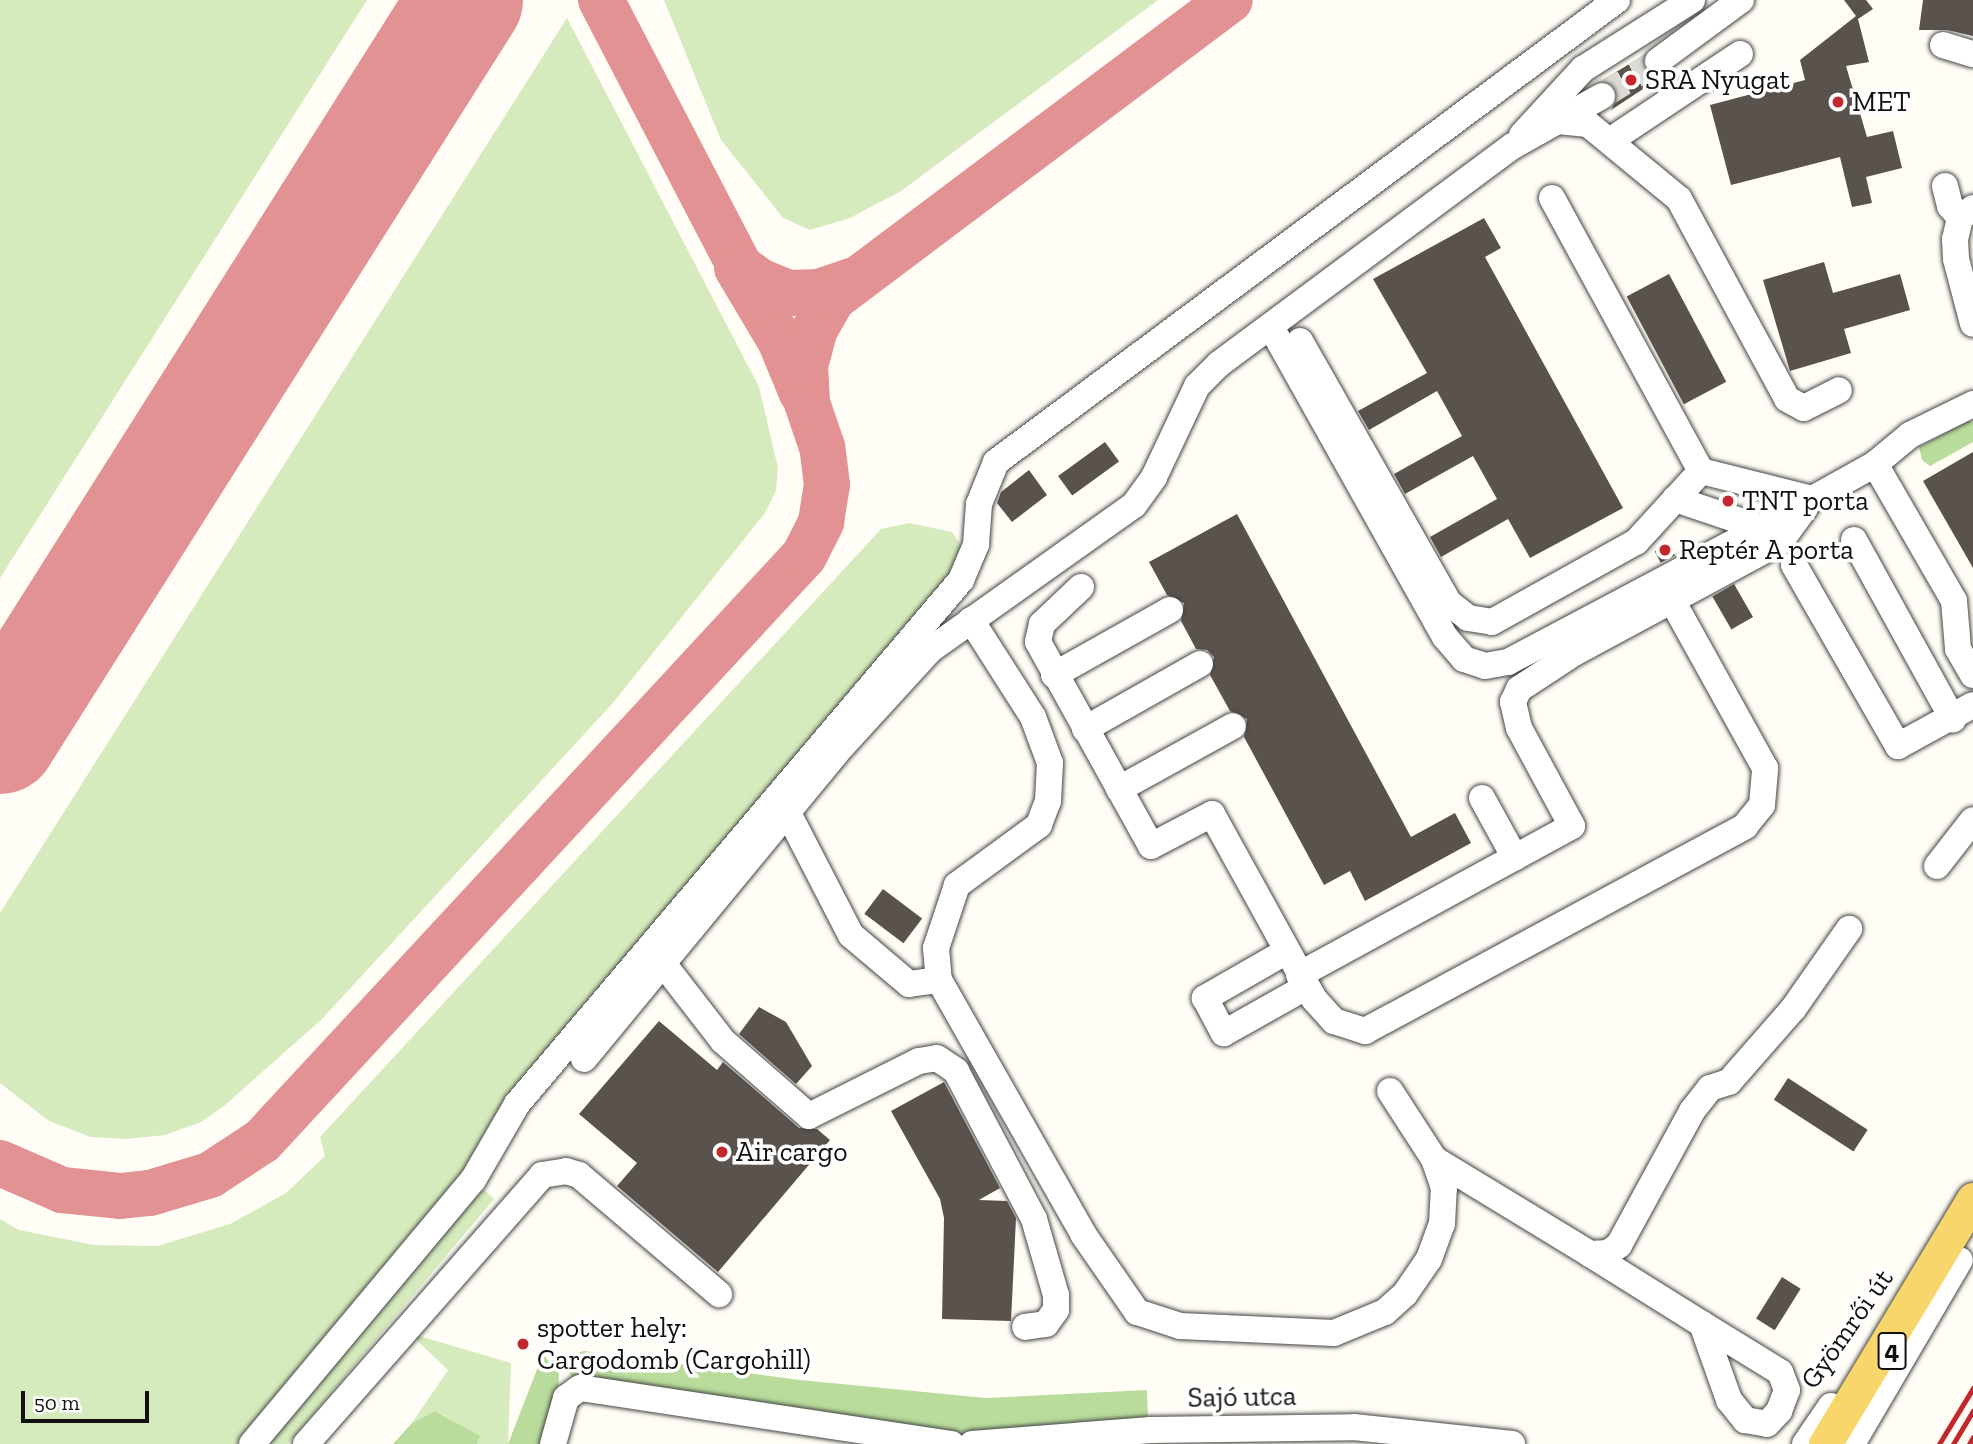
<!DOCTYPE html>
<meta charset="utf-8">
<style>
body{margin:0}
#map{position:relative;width:1973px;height:1444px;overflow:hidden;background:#fffdf5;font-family:"Zilla Slab",serif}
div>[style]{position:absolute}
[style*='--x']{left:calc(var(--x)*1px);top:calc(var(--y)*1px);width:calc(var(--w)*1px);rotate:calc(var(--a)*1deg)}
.green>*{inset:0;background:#d5ebbd}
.forest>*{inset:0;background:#b9dc9c}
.taxiway>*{height:46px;margin:-23px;padding:0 23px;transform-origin:23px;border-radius:23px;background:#e29292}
.runway>*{height:114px;margin:-57px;padding:0 57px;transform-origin:57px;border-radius:57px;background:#e29292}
.building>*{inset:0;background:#5a524d;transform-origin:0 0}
.minor-tunnel>*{height:26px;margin-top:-13px;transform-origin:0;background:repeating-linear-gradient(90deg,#dbdad3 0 26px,transparent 0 39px)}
.roads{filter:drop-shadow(0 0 2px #444) drop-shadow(0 0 2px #444)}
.minor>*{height:26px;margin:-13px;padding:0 13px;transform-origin:13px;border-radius:13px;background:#fff}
.major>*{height:33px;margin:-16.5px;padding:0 16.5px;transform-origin:16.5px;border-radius:16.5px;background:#f9d66b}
.rail>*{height:5px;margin:-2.5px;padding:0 2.5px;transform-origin:2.5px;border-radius:2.5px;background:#c4262e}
.dots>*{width:19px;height:19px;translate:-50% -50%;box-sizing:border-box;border:4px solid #fff;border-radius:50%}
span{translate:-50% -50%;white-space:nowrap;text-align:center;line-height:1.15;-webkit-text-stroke:7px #fff;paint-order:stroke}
.shield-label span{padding:2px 5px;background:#fff;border:2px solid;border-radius:5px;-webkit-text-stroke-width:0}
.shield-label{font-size:26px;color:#111;font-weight:700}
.poi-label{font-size:28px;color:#111}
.left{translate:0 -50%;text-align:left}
.street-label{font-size:28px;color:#111}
.scale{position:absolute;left:21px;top:1391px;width:128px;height:32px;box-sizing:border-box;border:4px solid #111;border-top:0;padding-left:9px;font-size:21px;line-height:24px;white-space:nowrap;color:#111;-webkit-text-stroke:5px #fff;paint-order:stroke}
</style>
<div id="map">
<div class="green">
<div style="clip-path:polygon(0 0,367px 0,0 578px)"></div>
<div style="clip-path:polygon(664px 0,1158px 0,901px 191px,850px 218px,810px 230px,783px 218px,721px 140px)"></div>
<div style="clip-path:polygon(567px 18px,759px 387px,778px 468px,776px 491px,765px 513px,612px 704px,322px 1019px,225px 1105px,201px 1122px,165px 1135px,126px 1139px,91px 1137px,49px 1121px,0 1083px,0 913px)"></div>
<div style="clip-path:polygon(909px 523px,952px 532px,963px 549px,951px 576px,473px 1180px,494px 1199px,288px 1444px,0 1444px,0 1219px,19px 1230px,94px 1245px,157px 1246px,230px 1224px,286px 1193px,325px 1156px,320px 1137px,881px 529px)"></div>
<div style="clip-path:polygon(409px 1333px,511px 1363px,508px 1444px,477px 1444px,479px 1436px,436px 1411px,412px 1423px,448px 1370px)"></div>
</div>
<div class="forest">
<div style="clip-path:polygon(1968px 421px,1973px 422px,1973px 442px,1930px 466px,1922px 460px,1919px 447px)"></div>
<div style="clip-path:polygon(584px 1351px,800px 1380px,986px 1398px,1147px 1390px,1148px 1420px,956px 1437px,574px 1382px,565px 1364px,567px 1356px)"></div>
<div style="clip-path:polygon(543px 1354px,559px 1374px,558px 1396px,545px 1444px,508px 1444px)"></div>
<div style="clip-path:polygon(435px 1411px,480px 1436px,477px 1444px,393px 1444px,412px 1423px)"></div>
</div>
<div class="taxiway">
<div style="--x:601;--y:0;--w:301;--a:62.5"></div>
<div style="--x:740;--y:267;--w:24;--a:36"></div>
<div style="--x:759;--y:281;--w:31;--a:22"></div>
<div style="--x:788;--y:293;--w:31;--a:-2"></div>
<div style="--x:819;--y:292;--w:34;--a:-19"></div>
<div style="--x:737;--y:268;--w:84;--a:59.2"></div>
<div style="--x:780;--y:340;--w:57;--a:67.5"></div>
<div style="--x:0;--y:1163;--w:68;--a:23.5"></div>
<div style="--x:62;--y:1190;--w:58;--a:5.9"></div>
<div style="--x:120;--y:1196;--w:30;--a:-6"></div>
<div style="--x:150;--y:1193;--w:63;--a:-16.7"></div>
<div style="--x:210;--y:1175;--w:62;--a:-33.2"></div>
<div style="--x:262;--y:1141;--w:797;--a:-47.19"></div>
<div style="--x:804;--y:556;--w:38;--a:-63"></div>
<div style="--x:821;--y:522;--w:37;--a:-81"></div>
<div style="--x:827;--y:485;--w:38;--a:-97"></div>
<div style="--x:822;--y:447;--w:46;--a:-108.8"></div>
<div style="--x:807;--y:403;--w:37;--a:-93"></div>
<div style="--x:805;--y:366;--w:38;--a:-75"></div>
<div style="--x:815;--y:329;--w:36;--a:-60"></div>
<div style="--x:833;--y:298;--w:496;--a:-36.9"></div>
</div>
<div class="runway">
<div style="--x:0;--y:737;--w:872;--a:-57.7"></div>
</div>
<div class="building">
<div style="clip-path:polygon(1844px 0,1866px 0,1873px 9px,1858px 19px,1869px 62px,1846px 66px,1867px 137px,1893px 131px,1902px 168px,1866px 177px,1872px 203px,1852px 207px,1840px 157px,1731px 185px,1710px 105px,1805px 80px,1800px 60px,1856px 16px)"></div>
<div style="clip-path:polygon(1923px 0,1973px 0,1973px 36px,1947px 30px,1919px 30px)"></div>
<div style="clip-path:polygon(1644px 55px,1646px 71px,1652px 76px,1666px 74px,1611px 110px,1618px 97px,1616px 89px,1603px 80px)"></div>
<div style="clip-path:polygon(1484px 218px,1501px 248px,1485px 257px,1623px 508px,1530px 558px,1508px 519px,1441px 557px,1430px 537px,1497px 499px,1473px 456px,1405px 494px,1394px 474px,1462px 436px,1437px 391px,1369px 430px,1358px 411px,1427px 373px,1373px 279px)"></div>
<div style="clip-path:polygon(1824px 262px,1833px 293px,1900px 274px,1910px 310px,1844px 329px,1851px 353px,1790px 371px,1763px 280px)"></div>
<div style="left:1669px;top:274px;width:122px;height:48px;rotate:62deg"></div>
<div style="left:1105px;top:442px;width:24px;height:58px;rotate:54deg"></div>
<div style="clip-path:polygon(1973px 452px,1973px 568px,1923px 481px)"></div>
<div style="clip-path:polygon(1029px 470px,1047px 495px,1012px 522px,997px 503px,1001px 492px)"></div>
<div style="clip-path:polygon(1237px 514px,1411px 837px,1455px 813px,1471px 843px,1365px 901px,1350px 871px,1324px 885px,1244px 737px,1247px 719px,1230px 711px,1210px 675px,1214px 657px,1207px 650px,1196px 649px,1181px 621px,1184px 603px,1167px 595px,1149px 562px)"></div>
<div style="left:1669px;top:544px;width:13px;height:16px;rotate:63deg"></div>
<div style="left:1734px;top:584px;width:38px;height:25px;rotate:60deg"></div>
<div style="left:883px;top:889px;width:49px;height:31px;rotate:37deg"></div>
<div style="clip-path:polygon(759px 1007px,786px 1022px,812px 1066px,796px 1084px,739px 1034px)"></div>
<div style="clip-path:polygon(659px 1021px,717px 1070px,723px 1062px,799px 1128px,817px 1129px,830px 1140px,718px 1272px,617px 1186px,637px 1163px,579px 1114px)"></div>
<div style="left:1788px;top:1078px;width:95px;height:26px;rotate:33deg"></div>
<div style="clip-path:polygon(944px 1082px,1000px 1188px,979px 1200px,1007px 1201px,1016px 1218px,1011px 1321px,942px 1319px,944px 1218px,940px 1199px,891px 1111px)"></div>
<div style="left:1782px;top:1277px;width:22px;height:49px;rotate:32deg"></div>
</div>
<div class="minor-tunnel">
<div style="--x:1602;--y:96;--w:66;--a:-32"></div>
</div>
<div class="roads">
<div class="minor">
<div style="--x:1943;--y:45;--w:31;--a:17"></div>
<div style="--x:1658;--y:61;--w:103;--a:-36.3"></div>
<div style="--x:1558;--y:121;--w:30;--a:6"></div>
<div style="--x:1588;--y:124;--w:118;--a:39.5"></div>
<div style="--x:1679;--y:199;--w:227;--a:61.6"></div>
<div style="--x:1787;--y:399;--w:19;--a:28"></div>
<div style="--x:1804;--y:408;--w:39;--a:-27"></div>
<div style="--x:1522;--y:135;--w:90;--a:-47.3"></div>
<div style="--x:1583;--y:69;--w:129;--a:-32.3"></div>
<div style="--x:1611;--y:140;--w:155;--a:-33.7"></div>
<div style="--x:1945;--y:186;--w:21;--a:76"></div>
<div style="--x:1950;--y:206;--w:16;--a:50"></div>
<div style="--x:1552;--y:198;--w:311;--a:61.4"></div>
<div style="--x:1701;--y:471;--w:114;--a:14.2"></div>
<div style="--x:1973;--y:208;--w:16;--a:142"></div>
<div style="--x:1960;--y:218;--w:22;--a:103"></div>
<div style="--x:1955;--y:239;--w:20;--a:87"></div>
<div style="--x:1956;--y:259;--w:67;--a:75.3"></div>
<div style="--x:1271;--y:327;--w:355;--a:60.7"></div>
<div style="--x:1445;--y:637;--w:29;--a:49"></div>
<div style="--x:1464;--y:659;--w:22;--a:18"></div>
<div style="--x:1485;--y:666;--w:23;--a:-10"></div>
<div style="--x:1508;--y:662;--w:267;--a:-27.9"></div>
<div style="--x:1744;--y:537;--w:150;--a:-29.1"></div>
<div style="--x:1875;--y:464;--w:45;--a:-39.6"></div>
<div style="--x:1910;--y:435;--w:70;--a:-26.2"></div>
<div style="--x:1300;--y:341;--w:301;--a:60.4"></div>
<div style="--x:1449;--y:603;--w:24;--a:38"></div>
<div style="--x:1468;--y:618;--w:24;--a:9"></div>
<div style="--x:1492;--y:622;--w:165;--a:-29.1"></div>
<div style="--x:1636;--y:542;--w:96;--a:-47.5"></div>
<div style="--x:1875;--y:464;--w:158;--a:60"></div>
<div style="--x:1954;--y:601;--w:48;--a:85.2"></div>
<div style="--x:1958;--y:649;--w:30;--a:60"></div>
<div style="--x:1675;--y:499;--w:91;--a:18.6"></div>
<div style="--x:1854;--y:540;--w:205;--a:61.1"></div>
<div style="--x:1794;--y:565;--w:209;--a:60.1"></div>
<div style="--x:1898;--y:746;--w:85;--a:-28.7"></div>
<div style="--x:1081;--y:587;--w:54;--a:136.5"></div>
<div style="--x:1042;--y:624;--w:18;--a:103"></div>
<div style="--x:1038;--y:642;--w:233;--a:61"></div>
<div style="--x:1151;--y:846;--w:69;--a:-27.7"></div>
<div style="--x:1212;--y:814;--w:211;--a:61.1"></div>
<div style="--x:1314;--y:999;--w:30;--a:48"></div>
<div style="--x:1334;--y:1021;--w:33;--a:18"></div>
<div style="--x:1365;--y:1031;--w:432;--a:-28.3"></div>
<div style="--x:1745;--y:826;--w:27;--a:-51"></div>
<div style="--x:1762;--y:805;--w:37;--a:-85"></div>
<div style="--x:1765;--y:768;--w:192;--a:-119"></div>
<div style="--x:971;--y:620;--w:115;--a:57.4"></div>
<div style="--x:1033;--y:717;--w:49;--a:69.7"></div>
<div style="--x:1050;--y:763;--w:38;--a:93"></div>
<div style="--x:1048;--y:801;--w:26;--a:111"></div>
<div style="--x:1039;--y:825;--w:102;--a:143.8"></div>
<div style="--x:957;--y:885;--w:66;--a:108.4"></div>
<div style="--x:936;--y:948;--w:32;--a:85"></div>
<div style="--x:939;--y:980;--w:292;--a:60.4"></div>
<div style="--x:1083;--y:1234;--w:95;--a:55.3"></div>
<div style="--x:1137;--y:1312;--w:45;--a:18"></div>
<div style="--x:1180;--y:1326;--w:154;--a:2.6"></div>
<div style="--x:1334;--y:1333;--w:55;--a:-22.4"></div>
<div style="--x:1385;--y:1312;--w:27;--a:-42"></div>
<div style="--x:1405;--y:1294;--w:42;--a:-55.6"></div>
<div style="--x:1429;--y:1259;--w:37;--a:-70"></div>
<div style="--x:1442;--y:1224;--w:36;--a:-87"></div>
<div style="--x:1444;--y:1188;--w:31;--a:-109"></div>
<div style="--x:1434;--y:1159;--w:81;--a:-122.9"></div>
<div style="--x:1054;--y:675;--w:133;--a:-29.3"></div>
<div style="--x:1085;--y:729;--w:132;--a:-29.5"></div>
<div style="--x:1119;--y:789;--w:130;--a:-28.9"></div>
<div style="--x:1482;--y:798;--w:68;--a:61.2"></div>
<div style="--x:789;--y:815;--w:135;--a:62.7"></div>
<div style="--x:851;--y:935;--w:76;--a:40.2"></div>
<div style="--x:909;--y:984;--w:30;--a:-8"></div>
<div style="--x:1937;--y:866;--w:58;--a:-52"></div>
<div style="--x:1287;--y:951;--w:95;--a:150.2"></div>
<div style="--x:1205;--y:998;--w:40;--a:62"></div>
<div style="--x:1224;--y:1033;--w:94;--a:-29.3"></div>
<div style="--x:665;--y:966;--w:95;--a:52.3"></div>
<div style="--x:723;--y:1041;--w:114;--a:41.1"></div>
<div style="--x:809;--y:1116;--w:123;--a:-26.6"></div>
<div style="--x:919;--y:1061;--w:18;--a:-9"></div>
<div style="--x:937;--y:1058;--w:23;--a:34"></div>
<div style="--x:956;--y:1071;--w:167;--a:62.2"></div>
<div style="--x:1034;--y:1219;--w:79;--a:73.9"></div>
<div style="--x:1056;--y:1295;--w:15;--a:90"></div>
<div style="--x:1056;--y:1310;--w:17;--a:126"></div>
<div style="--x:1046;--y:1324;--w:21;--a:172"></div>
<div style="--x:1299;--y:975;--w:311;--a:-28.6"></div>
<div style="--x:1572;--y:826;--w:111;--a:-118.4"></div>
<div style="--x:1519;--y:728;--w:27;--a:-103"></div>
<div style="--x:1513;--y:702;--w:14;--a:-65"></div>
<div style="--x:1519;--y:689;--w:66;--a:-33.2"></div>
<div style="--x:1574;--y:653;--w:234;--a:-28.3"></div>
<div style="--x:1780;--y:542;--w:42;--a:-53.7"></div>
<div style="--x:584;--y:1059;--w:396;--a:-50.5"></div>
<div style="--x:836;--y:753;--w:139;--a:-47.6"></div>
<div style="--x:930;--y:650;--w:250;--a:-35.4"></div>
<div style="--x:1134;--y:505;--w:34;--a:-54"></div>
<div style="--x:1154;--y:477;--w:101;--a:-64.7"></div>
<div style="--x:1197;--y:386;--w:31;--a:-45"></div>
<div style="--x:1219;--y:364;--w:366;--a:-36.6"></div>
<div style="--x:1513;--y:146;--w:102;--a:-29.3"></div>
<div style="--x:1434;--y:1159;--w:183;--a:31.3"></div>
<div style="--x:1590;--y:1254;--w:18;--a:-3"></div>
<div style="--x:1608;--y:1253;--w:14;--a:-36"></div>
<div style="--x:1619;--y:1245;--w:153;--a:-61.4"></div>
<div style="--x:1692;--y:1111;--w:29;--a:-52"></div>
<div style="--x:1710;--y:1088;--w:20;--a:-18"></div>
<div style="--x:1729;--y:1082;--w:97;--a:-48.8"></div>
<div style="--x:1793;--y:1009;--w:98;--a:-55"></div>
<div style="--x:1590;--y:1254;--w:132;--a:32"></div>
<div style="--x:1702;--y:1324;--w:81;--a:70.4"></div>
<div style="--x:1729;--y:1400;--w:26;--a:51"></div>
<div style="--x:1745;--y:1420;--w:22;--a:10"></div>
<div style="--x:1767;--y:1424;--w:18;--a:-47"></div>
<div style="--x:1779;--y:1411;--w:22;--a:-69"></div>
<div style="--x:1787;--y:1390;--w:19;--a:-111"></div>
<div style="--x:1780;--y:1372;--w:92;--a:-148.4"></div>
<div style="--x:252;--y:1444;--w:344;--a:-50.1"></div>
<div style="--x:473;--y:1180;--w:88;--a:-59.9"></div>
<div style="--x:517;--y:1104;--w:687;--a:-49.72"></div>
<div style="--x:961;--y:580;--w:39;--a:-67"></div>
<div style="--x:976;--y:544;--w:40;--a:-85.7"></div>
<div style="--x:979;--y:504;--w:45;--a:-68"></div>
<div style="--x:996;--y:462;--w:774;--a:-36.65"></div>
<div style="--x:306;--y:1444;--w:358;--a:-48.7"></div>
<div style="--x:542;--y:1175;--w:24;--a:-9"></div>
<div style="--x:566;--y:1171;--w:14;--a:17"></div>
<div style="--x:579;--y:1175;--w:184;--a:40.4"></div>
<div style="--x:553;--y:1444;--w:48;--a:-74.2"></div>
<div style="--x:566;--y:1398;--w:17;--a:-36"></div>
<div style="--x:580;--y:1388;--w:376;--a:8.6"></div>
<div style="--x:972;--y:1444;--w:179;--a:-4.5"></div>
<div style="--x:1150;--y:1430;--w:204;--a:-0.8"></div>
<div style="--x:1354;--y:1427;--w:159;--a:6.1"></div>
<div style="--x:1805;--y:1444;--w:46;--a:-55.6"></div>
<div style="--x:1852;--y:1444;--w:213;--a:-59.6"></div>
</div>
<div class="major">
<div style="--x:1825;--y:1444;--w:286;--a:-58.9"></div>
</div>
</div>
<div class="rail">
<div style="--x:1939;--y:1444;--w:66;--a:-58.7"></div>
<div style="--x:1953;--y:1444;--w:39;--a:-59"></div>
<div style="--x:1969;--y:1444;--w:8;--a:-60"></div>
</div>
<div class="dots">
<div style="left:1631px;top:80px;background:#c4262e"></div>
<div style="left:1838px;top:102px;background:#c4262e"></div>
<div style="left:1728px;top:501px;background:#c4262e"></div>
<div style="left:1665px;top:550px;background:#c4262e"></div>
<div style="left:722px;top:1152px;background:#c4262e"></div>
<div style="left:523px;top:1344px;background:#c4262e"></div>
</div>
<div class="shield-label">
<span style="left:1892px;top:1351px">4</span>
</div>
<div class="poi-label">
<span class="left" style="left:1645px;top:80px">SRA Nyugat</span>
<span class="left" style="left:1852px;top:102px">MET</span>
<span class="left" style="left:1742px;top:501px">TNT porta</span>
<span class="left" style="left:1679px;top:550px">Reptér A porta</span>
<span class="left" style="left:736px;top:1152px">Air cargo</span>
<span class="left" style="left:537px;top:1344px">spotter hely:<br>Cargodomb (Cargohill)</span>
</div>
<div class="street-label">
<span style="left:1847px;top:1329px;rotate:-55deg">Gyömrői út</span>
<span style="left:1242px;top:1397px;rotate:-1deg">Sajó utca</span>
</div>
<div class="scale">50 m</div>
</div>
